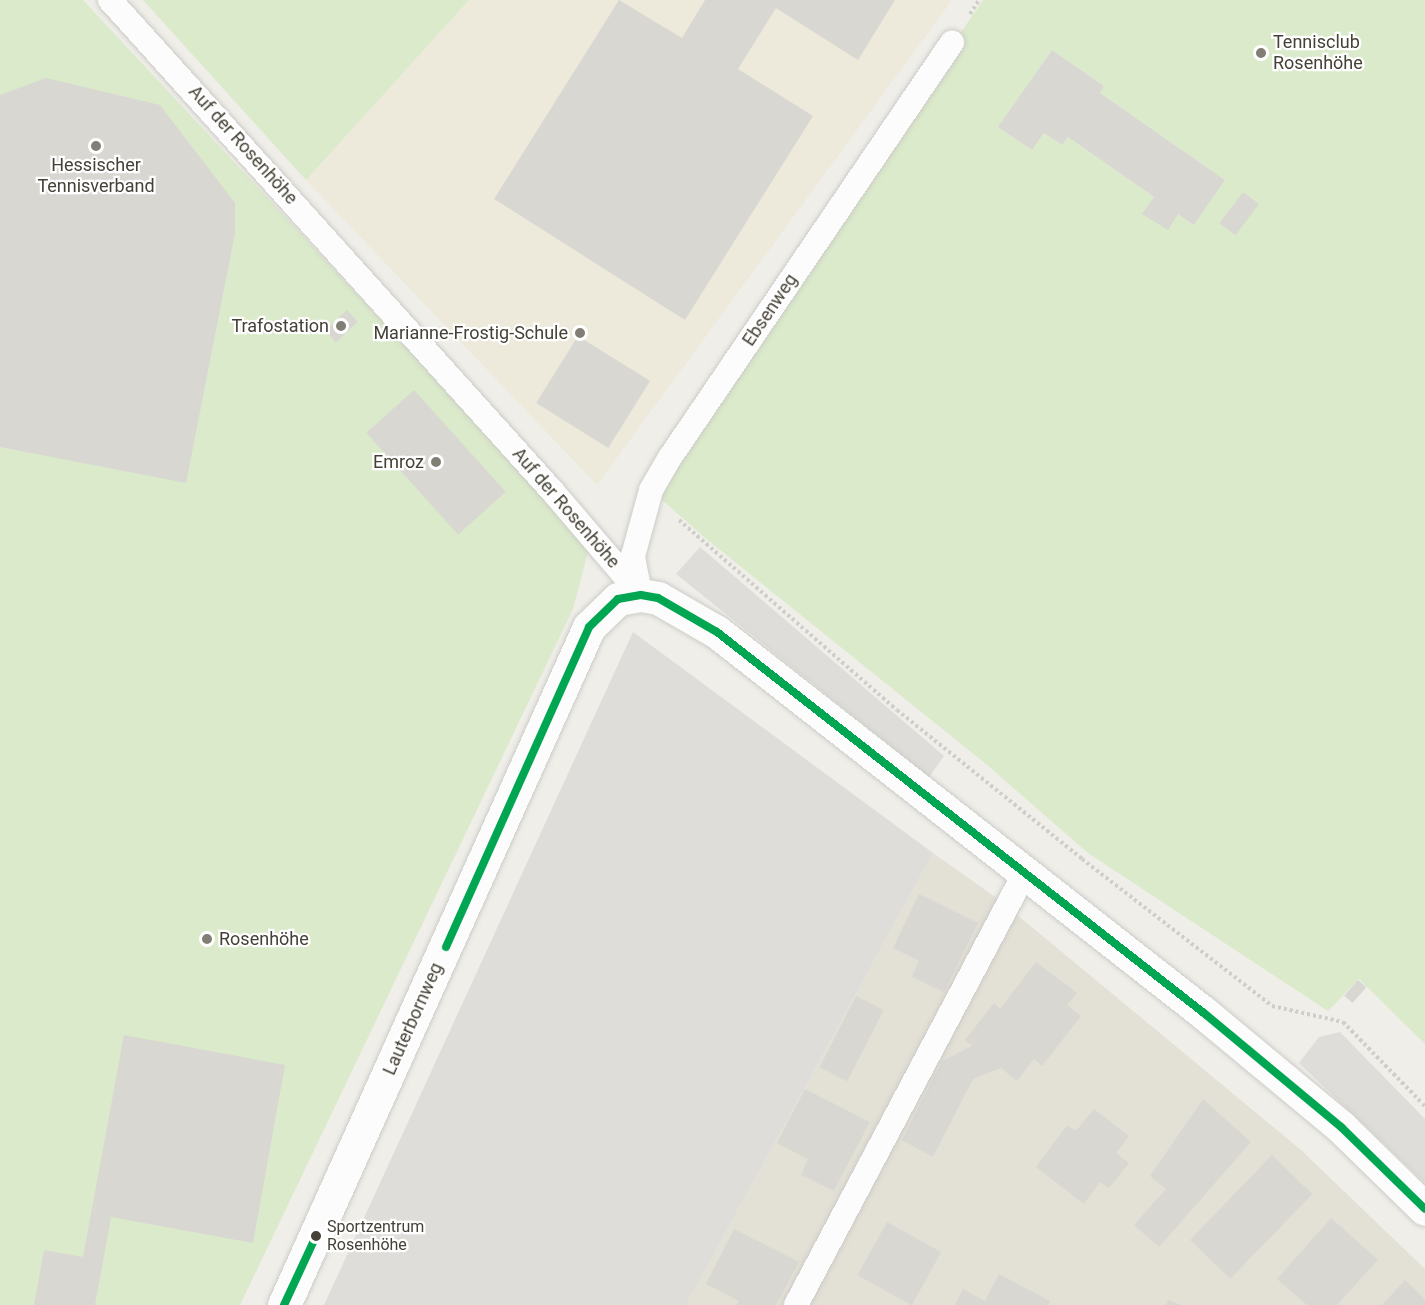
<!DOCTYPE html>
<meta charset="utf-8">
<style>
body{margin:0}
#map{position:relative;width:1425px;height:1305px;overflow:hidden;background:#efeee9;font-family:Roboto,sans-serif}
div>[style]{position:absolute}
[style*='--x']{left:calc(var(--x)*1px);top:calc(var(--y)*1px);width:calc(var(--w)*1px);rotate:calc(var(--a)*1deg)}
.residential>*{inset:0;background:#e3e0d6}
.education>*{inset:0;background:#edeadb}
.green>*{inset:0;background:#daeaca}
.parking>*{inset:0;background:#deddd9}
.building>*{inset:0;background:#d9d7d2;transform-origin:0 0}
.path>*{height:4px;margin-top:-2px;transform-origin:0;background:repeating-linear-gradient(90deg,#d0cecb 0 3px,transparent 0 6px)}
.roads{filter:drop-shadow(0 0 2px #cdccc7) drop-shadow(0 0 2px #cdccc7)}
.service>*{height:24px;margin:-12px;padding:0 12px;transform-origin:12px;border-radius:12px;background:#fdfcfc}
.minor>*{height:33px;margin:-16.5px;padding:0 16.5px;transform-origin:16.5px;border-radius:16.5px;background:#fdfcfc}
.bus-1>*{height:8px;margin:-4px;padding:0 4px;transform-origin:4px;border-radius:4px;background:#00a651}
.dots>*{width:16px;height:16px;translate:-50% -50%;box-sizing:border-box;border:3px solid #fff;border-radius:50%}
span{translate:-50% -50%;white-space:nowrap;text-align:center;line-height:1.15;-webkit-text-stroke:4.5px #fff;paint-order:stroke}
.bus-label{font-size:16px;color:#454136}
.left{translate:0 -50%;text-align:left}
.poi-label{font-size:18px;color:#454136}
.right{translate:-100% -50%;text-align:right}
.street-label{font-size:18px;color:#454136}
</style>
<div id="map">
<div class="residential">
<div style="clip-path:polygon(933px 853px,998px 899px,1301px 1150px,1425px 1269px,1425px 1305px,686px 1305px)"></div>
</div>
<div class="education">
<div style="clip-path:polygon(469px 0,952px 0,597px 485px,306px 180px)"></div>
</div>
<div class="green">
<div style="clip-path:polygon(0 0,83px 0,590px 544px,573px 609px,240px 1305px,0 1305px)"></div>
<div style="clip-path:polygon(143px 0,469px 0,306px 180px)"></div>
<div style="clip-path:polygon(evenodd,983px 0,1425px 0,1425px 1044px,1359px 979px,1328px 1011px,1088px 853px,986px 764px,704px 537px,651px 490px,983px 0,1052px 50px,1104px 86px,1100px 93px,1225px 180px,1194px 225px,1068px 137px,1062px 145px,1044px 133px,1032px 150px,999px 127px,1052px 50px)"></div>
</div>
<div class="parking">
<div style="clip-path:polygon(700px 547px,944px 756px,929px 777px,676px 574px)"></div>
<div style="clip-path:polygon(633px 632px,933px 853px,686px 1305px,324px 1305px)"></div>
<div style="clip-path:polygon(1340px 1032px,1425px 1119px,1425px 1183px,1299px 1063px,1319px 1037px)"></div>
</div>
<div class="building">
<div style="clip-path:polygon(619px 0,682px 38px,705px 0,895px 0,858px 60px,776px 8px,738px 69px,813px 116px,685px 320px,494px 199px)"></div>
<div style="clip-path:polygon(1052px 50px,1104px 86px,1100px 93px,1225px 180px,1194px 225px,1178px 214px,1168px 230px,1142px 214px,1154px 197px,1068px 137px,1062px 145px,1044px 133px,1032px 150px,998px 127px)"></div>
<div style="clip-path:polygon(46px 78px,160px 105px,235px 203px,235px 233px,186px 483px,0 447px,0 95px)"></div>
<div style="left:1243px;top:192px;width:20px;height:39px;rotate:37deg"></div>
<div style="left:347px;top:310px;width:16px;height:30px;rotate:47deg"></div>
<div style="left:578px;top:336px;width:85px;height:79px;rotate:32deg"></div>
<div style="left:414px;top:390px;width:137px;height:64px;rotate:48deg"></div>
<div style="clip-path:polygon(919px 894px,978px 923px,944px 992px,912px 977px,919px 961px,893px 948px)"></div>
<div style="clip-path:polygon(1036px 962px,1077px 993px,1067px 1005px,1081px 1016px,1042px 1066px,1034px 1059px,1017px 1081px,1001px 1068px,973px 1079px,933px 1157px,902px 1140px,942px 1061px,972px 1046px,965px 1040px,994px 1003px,1000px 1009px)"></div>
<div style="left:1358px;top:980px;width:11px;height:21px;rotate:41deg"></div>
<div style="left:856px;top:996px;width:31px;height:80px;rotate:27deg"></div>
<div style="clip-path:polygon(124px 1035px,285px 1065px,253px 1243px,111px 1217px,95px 1305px,34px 1305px,44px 1250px,83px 1257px)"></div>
<div style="clip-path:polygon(805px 1089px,870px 1122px,834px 1191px,801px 1175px,808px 1159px,777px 1143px)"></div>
<div style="clip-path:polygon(1203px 1099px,1251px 1142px,1159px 1247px,1134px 1225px,1166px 1189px,1150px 1176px)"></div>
<div style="clip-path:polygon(1094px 1109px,1129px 1136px,1116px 1153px,1129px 1163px,1109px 1188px,1100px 1182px,1084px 1204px,1036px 1167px,1067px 1125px,1076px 1131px)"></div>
<div style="left:1272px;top:1155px;width:56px;height:118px;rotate:44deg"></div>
<div style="clip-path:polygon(1331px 1218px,1378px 1260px,1337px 1305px,1307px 1305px,1277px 1279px)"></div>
<div style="left:887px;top:1222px;width:62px;height:61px;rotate:29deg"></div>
<div style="clip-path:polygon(734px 1229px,799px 1262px,776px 1305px,737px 1305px,739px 1301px,706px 1284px)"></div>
<div style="clip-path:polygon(999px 1274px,1050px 1301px,1048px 1305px,955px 1305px,963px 1289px,985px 1301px)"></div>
<div style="clip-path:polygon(1405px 1280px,1425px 1299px,1425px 1305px,1382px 1305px)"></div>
<div style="clip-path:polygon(1168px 1300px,1181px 1305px,1166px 1305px)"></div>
</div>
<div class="path">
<div style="--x:970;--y:14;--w:17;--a:-57"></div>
<div style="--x:679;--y:520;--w:289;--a:41.1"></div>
<div style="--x:897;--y:710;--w:238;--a:38.8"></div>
<div style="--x:1082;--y:859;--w:240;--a:37.7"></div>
<div style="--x:1272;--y:1006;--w:73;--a:12.7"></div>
<div style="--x:1343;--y:1022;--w:117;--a:45.7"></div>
</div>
<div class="roads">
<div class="service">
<div style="--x:110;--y:0;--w:663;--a:47.99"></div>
<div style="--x:554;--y:493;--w:134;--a:49.5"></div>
<div style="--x:640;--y:593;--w:38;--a:-101"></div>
<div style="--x:633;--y:556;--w:68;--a:-74.7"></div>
<div style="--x:651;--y:490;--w:39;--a:-60"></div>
<div style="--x:671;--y:456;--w:500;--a:-55.8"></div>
<div style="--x:796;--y:1305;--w:489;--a:-62.1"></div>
</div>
<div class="minor">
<div style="--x:284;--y:1305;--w:743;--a:-65.78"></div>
<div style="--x:589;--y:627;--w:40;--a:-44"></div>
<div style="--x:618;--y:599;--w:23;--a:-10"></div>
<div style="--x:641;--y:595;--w:17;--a:10"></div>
<div style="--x:658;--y:598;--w:68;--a:30"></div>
<div style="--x:717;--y:632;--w:620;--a:38.05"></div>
<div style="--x:1205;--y:1014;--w:177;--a:39.7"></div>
<div style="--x:1341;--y:1127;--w:117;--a:44.3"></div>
</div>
</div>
<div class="bus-1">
<div style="--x:446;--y:947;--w:350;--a:-65.9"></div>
<div style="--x:589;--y:627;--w:40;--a:-44"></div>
<div style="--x:618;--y:599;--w:23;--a:-10"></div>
<div style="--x:641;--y:595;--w:17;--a:10"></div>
<div style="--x:658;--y:598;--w:68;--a:30"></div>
<div style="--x:717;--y:632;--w:620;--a:38.05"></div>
<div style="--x:1205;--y:1014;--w:177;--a:39.7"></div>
<div style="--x:1341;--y:1127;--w:117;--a:44.3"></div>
<div style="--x:284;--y:1305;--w:76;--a:-65.1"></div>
</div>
<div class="dots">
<div style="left:1261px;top:53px;background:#807e75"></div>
<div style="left:96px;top:146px;background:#807e75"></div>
<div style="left:341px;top:326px;background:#807e75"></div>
<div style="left:580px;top:333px;background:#807e75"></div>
<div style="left:436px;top:462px;background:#807e75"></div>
<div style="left:207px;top:939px;background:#807e75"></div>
<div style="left:316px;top:1236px;background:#454136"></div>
</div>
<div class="bus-label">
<span class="left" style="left:327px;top:1236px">Sportzentrum<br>Rosenhöhe</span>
</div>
<div class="poi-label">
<span class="left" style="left:1273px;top:53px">Tennisclub<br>Rosenhöhe</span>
<span style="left:96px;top:176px">Hessischer<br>Tennisverband</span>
<span class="right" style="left:329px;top:326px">Trafostation</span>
<span class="right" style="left:568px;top:333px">Marianne-Frostig-Schule</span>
<span class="right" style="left:424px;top:462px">Emroz</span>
<span class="left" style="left:219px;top:939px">Rosenhöhe</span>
</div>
<div class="street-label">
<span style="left:243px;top:145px;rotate:48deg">Auf der Rosenhöhe</span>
<span style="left:770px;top:310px;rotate:-56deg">Ebsenweg</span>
<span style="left:566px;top:508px;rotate:49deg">Auf der Rosenhöhe</span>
<span style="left:413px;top:1019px;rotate:-66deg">Lauterbornweg</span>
</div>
</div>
